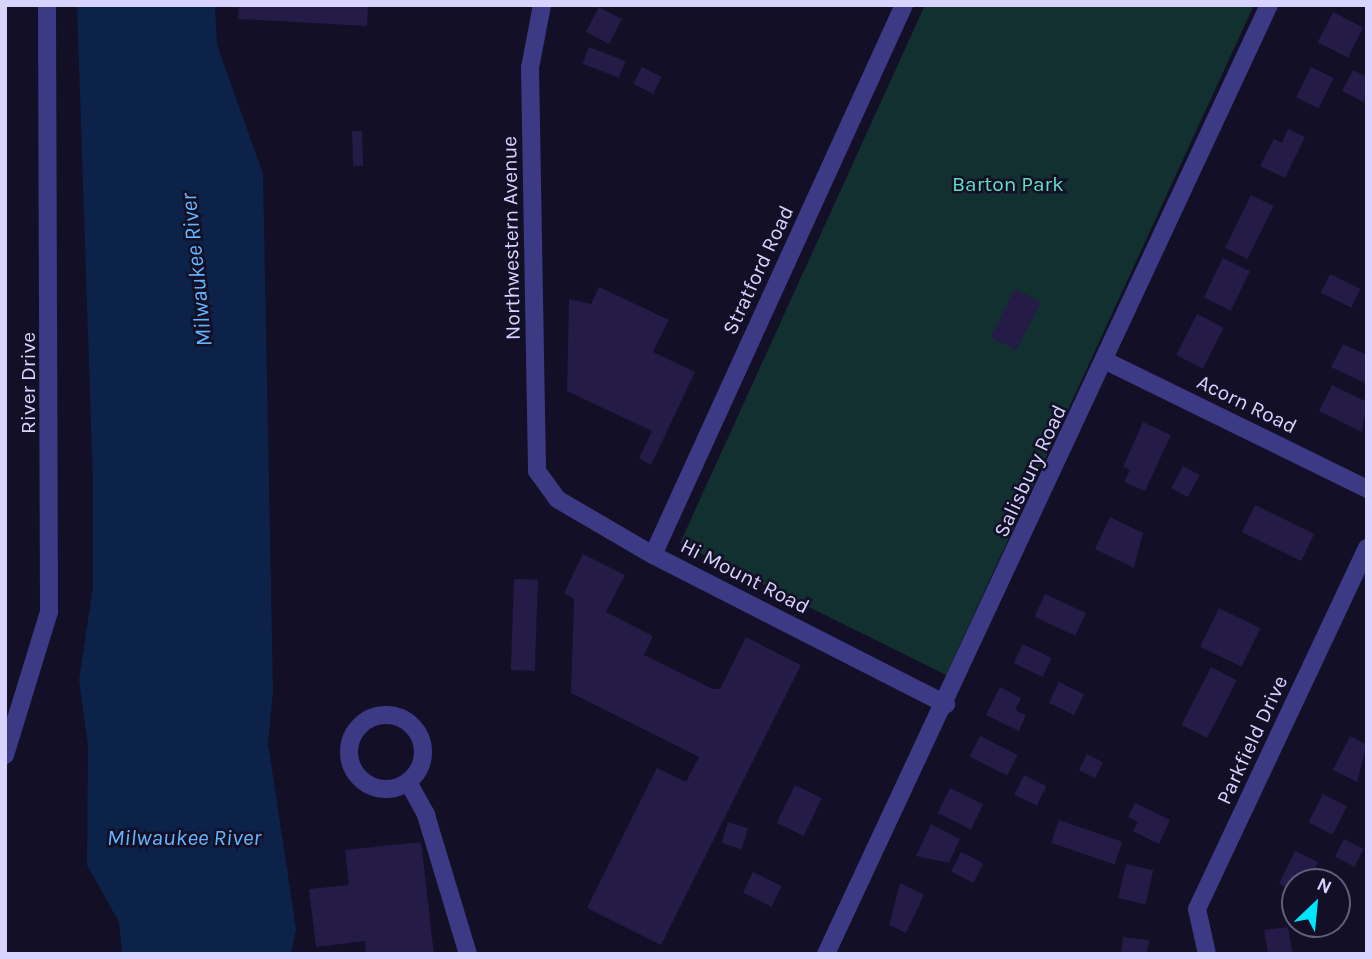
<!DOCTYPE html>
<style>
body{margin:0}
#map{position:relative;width:1372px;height:959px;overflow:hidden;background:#130f26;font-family:Karla,sans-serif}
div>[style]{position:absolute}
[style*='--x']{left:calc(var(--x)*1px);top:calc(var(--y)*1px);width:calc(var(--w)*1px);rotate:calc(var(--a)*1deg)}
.green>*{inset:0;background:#12302f}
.water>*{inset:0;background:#0c2248}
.building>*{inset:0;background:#241b47;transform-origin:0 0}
.minor>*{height:18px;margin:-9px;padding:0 9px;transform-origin:9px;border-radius:9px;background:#3d3a85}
.minor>.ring{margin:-9px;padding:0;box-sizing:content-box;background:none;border:18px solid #3d3a85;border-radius:50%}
span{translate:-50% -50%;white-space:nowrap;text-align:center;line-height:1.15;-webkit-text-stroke:5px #130f26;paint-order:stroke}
.park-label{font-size:21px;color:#5fe0c0}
.street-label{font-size:21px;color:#d9d4ff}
.water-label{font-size:23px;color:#62b6ff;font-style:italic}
.frame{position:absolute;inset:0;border:7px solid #d9d4ff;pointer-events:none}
.north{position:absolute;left:1281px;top:868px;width:70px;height:70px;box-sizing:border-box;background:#130f26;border:2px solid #625e7d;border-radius:50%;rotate:26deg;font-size:19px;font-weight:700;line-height:28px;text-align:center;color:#d9d4ff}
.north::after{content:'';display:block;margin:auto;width:24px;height:32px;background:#00e5ff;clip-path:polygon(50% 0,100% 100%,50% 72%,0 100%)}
</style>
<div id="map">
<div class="green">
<div style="clip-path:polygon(925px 5px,1254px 5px,946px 675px,680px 543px)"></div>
</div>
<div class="water">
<div style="clip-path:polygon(77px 5px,215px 5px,217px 45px,263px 174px,273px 691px,268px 743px,296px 929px,291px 954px,122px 954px,119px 922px,87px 865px,88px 746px,79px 680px,93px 587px,93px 485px)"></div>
</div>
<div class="building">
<div style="clip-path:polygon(239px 5px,368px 5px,367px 26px,238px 19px)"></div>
<div style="left:599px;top:7px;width:26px;height:28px;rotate:28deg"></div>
<div style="left:1333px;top:12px;width:34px;height:34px;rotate:27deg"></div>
<div style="left:589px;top:47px;width:39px;height:18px;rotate:21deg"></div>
<div style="left:642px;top:67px;width:22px;height:19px;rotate:27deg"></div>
<div style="left:1311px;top:67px;width:25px;height:34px;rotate:26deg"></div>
<div style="clip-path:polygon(1353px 70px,1367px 77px,1364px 102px,1342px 91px)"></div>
<div style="clip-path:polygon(1288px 129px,1305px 137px,1285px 178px,1260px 166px,1274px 139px,1282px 143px)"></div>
<div style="left:362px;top:131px;width:35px;height:10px;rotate:88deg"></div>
<div style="left:1251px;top:195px;width:25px;height:59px;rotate:26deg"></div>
<div style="left:1223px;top:258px;width:30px;height:44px;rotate:26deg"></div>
<div style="left:1330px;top:274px;width:34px;height:21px;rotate:26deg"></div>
<div style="clip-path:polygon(599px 287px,669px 320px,653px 352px,695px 372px,651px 465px,639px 458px,652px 431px,567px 391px,569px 299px,591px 304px)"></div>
<div style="left:1015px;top:289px;width:29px;height:54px;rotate:27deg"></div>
<div style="left:1197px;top:314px;width:30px;height:46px;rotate:27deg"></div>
<div style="clip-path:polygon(1343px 344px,1367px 355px,1367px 384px,1331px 367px)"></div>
<div style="clip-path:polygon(1332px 385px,1367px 402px,1362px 432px,1319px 411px)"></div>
<div style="clip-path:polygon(1143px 422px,1171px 435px,1145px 491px,1124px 482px,1130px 470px,1123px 467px)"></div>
<div style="left:1183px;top:466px;width:19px;height:25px;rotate:28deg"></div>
<div style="left:1255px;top:505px;width:66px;height:30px;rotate:26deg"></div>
<div style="clip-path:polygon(1110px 517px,1143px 533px,1134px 568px,1095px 549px)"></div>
<div style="clip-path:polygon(583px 554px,625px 575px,606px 612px,653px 636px,644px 655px,713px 689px,720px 689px,746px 637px,801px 665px,661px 945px,587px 908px,657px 768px,686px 782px,699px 757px,571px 693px,574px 599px,564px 593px)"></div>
<div style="left:514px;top:579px;width:24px;height:91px;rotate:2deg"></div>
<div style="left:1045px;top:594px;width:45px;height:25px;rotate:25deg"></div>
<div style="left:1219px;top:608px;width:46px;height:43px;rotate:26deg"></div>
<div style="left:1023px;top:644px;width:32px;height:21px;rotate:26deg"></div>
<div style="left:1211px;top:667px;width:29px;height:65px;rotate:27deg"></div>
<div style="left:1059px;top:682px;width:28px;height:23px;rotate:26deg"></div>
<div style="clip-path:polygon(1000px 687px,1021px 698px,1015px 710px,1026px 715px,1019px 731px,986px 715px)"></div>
<div style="left:980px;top:736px;width:42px;height:23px;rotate:27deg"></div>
<div style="clip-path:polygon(1350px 736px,1367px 745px,1357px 782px,1333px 770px)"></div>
<div style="left:1087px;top:754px;width:18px;height:18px;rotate:27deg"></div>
<div style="left:1024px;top:775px;width:25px;height:22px;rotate:26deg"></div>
<div style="left:795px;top:785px;width:30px;height:42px;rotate:26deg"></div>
<div style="left:950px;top:788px;width:37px;height:28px;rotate:26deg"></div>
<div style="left:1323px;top:794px;width:27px;height:32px;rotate:27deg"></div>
<div style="clip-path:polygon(1135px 803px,1170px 820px,1159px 844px,1133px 831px,1138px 822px,1128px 817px)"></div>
<div style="left:1059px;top:820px;width:67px;height:24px;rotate:19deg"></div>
<div style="left:728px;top:822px;width:21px;height:22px;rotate:17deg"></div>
<div style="clip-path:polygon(931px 824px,960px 839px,949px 863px,916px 856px)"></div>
<div style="left:1344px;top:839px;width:22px;height:20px;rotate:27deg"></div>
<div style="clip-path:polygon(421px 842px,434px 954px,366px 954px,365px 941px,316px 947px,309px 889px,349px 885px,345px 850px)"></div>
<div style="clip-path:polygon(1295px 851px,1318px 862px,1309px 882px,1295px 882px,1295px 892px,1279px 884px)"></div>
<div style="left:961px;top:852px;width:25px;height:22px;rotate:27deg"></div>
<div style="left:1126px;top:864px;width:28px;height:35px;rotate:13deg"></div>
<div style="left:753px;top:872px;width:32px;height:23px;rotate:26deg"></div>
<div style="clip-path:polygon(900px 883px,924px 895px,906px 933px,889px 925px)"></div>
<div style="clip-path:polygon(1337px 912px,1346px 916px,1338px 932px,1322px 924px,1337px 924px)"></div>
<div style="clip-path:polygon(1288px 927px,1293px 954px,1268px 954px,1264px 930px)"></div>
<div style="clip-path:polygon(1123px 937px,1149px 940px,1147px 954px,1121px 954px)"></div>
</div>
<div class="minor">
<div style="--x:542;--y:5;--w:64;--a:100.8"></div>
<div style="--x:530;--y:68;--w:403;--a:89"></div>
<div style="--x:537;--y:471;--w:34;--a:54"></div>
<div style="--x:557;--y:499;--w:111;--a:30.3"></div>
<div style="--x:653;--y:555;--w:329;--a:27"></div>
<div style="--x:1106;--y:361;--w:291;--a:26.1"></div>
<div style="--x:653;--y:555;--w:605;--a:-65.47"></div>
<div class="ring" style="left:349px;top:715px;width:56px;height:56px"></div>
<div style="--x:5;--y:755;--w:150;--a:-72.9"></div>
<div style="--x:49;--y:612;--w:607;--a:-90.19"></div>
<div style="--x:408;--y:782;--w:38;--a:61"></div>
<div style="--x:426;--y:815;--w:145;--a:73.2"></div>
<div style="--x:826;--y:954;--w:1047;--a:-64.98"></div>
<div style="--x:1207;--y:954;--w:46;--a:-102.5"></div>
<div style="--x:1197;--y:909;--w:399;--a:-64.8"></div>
</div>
<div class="park-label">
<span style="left:1008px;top:184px">Barton Park</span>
</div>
<div class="street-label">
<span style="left:511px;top:238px;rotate:-91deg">Northwestern Avenue</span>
<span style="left:758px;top:270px;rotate:-65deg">Stratford Road</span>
<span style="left:28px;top:383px;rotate:-90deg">River Drive</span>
<span style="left:1247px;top:404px;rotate:26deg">Acorn Road</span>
<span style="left:1030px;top:471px;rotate:-65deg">Salisbury Road</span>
<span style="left:745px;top:576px;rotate:27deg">Hi Mount Road</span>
<span style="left:1252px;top:740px;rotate:-65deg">Parkfield Drive</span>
</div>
<div class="water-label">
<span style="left:197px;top:270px;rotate:-96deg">Milwaukee River</span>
<span style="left:184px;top:838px">Milwaukee River</span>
</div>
<div class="frame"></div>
<div class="north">N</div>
</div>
